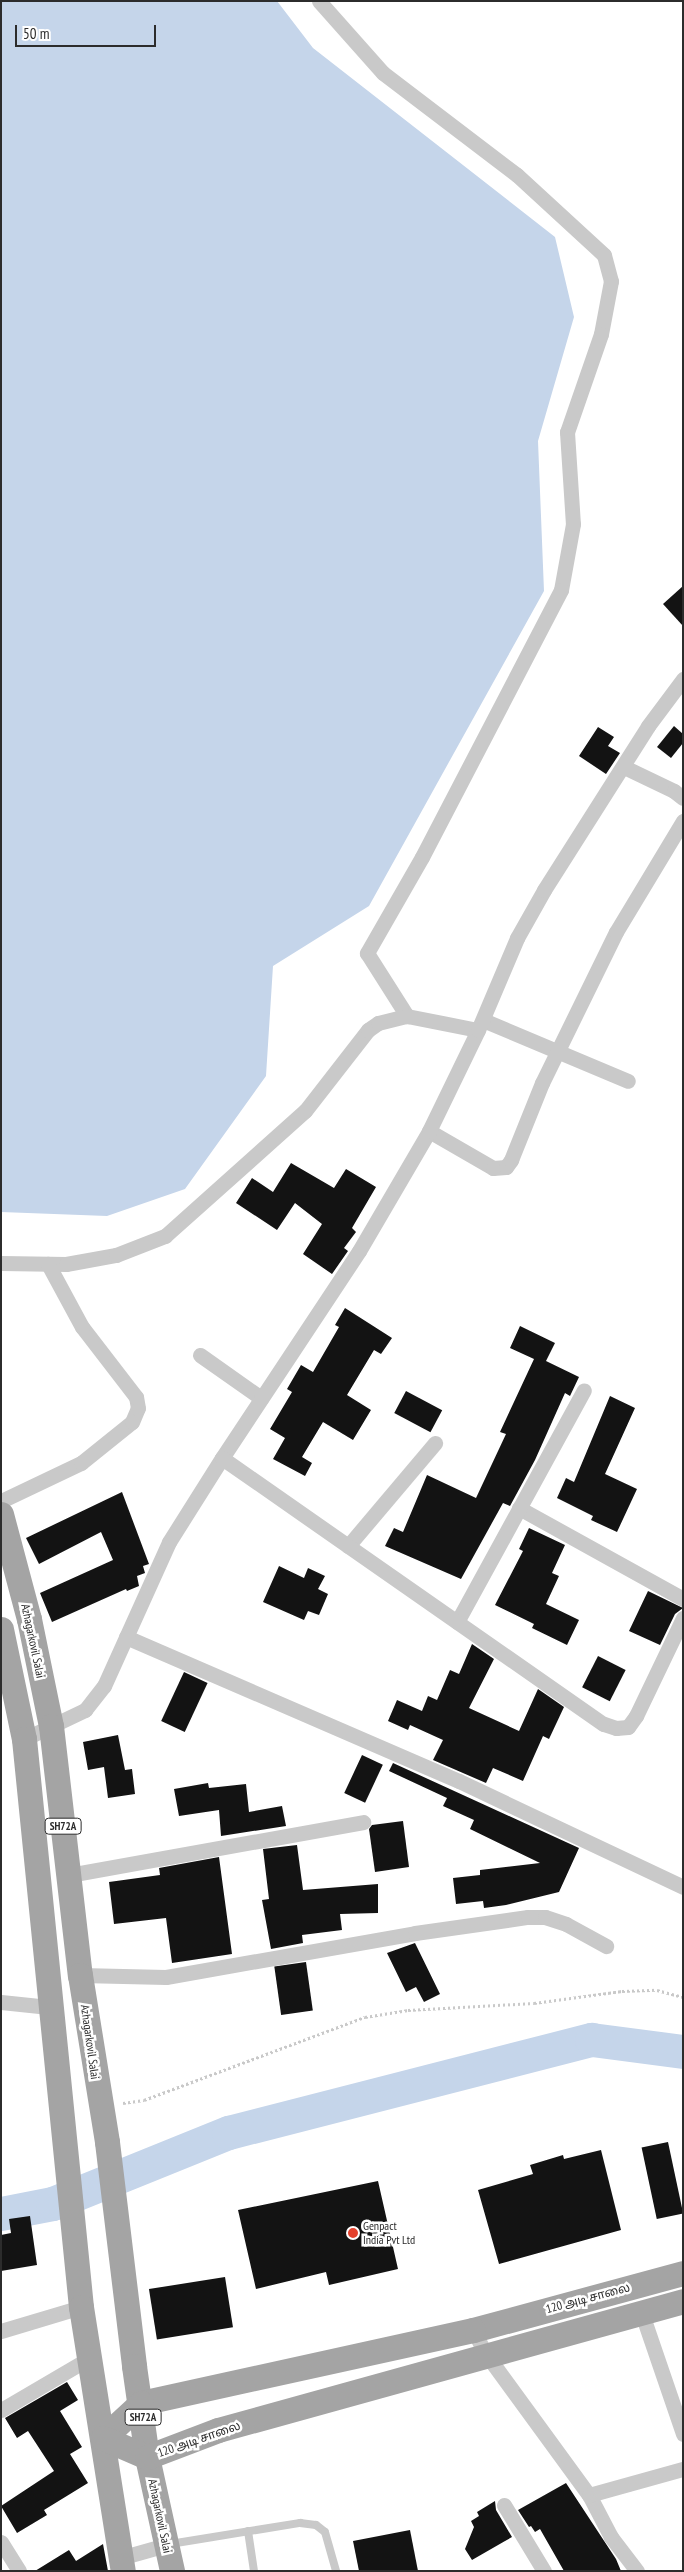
<!DOCTYPE html>
<meta charset="utf-8">
<style>
body{margin:0}
#map{position:relative;width:684px;height:2572px;overflow:hidden;background:#fff;font-family:"PT Sans Narrow","Noto Sans Tamil",sans-serif}
div>[style]{position:absolute}
[style*='--x']{left:calc(var(--x)*1px);top:calc(var(--y)*1px);width:calc(var(--w)*1px);rotate:calc(var(--a)*1deg)}
.water>*{inset:0;background:#c5d5ea}
.river>*{height:34px;margin:-17px;padding:0 17px;transform-origin:17px;border-radius:17px;background:#c5d5ea}
.building>*{inset:0;background:#131313;transform-origin:0 0}
.path>*{height:3px;margin-top:-1.5px;transform-origin:0;background:repeating-linear-gradient(90deg,#c9c9c9 0 2.5px,transparent 0 5px)}
.service>*{height:8px;margin:-4px;padding:0 4px;transform-origin:4px;border-radius:4px;background:#c9c9c9}
.minor>*{height:15px;margin:-7.5px;padding:0 7.5px;transform-origin:7.5px;border-radius:7.5px;background:#c9c9c9}
.primary>*{height:25px;margin:-12.5px;padding:0 12.5px;transform-origin:12.5px;border-radius:12.5px;background:#a4a4a4}
.dots>*{width:14px;height:14px;translate:-50% -50%;box-sizing:border-box;border:2px solid #fff;border-radius:50%}
span{translate:-50% -50%;white-space:nowrap;text-align:center;line-height:1.15;-webkit-text-stroke:5px #fff;paint-order:stroke}
.shield-label span{padding:1px 4px;background:#fff;border:1px solid;border-radius:4px;-webkit-text-stroke-width:0}
.shield-label{font-size:11px;color:#2c2c2c;font-weight:700}
.street-label{font-size:12px;color:#2c2c2c}
.poi-label{font-size:12px;color:#2c2c2c}
.left{translate:0 -50%;text-align:left}
.frame{position:absolute;inset:0;border:2px solid #2c2c2c;pointer-events:none}
.scale{position:absolute;left:15px;top:25px;width:141px;height:22px;box-sizing:border-box;border:2px solid #2c2c2c;border-top:0;padding-left:6px;font-size:15px;line-height:18px;white-space:nowrap;color:#2c2c2c;-webkit-text-stroke:4px #fff;paint-order:stroke}
</style>
<div id="map">
<div class="water">
<div style="clip-path:polygon(1px 1px,277px 1px,313px 48px,555px 237px,574px 317px,538px 441px,544px 591px,369px 906px,273px 966px,266px 1076px,185px 1189px,107px 1216px,1px 1212px)"></div>
</div>
<div class="river">
<div style="--x:1;--y:2214;--w:53;--a:-10.9"></div>
<div style="--x:53;--y:2204;--w:190;--a:-22"></div>
<div style="--x:229;--y:2133;--w:375;--a:-14.4"></div>
<div style="--x:592;--y:2040;--w:92;--a:7.5"></div>
</div>
<div class="building">
<div style="clip-path:polygon(683px 586px,683px 626px,663px 604px)"></div>
<div style="clip-path:polygon(674px 726px,683px 734px,683px 743px,671px 758px,657px 747px)"></div>
<div style="clip-path:polygon(598px 727px,614px 737px,608px 746px,620px 753px,606px 774px,579px 756px)"></div>
<div style="clip-path:polygon(291px 1163px,334px 1188px,346px 1169px,376px 1187px,352px 1228px,356px 1232px,344px 1248px,348px 1251px,332px 1274px,303px 1254px,322px 1224px,295px 1203px,277px 1230px,236px 1203px,252px 1178px,273px 1192px)"></div>
<div style="clip-path:polygon(345px 1308px,392px 1338px,381px 1354px,374px 1350px,347px 1395px,371px 1410px,353px 1440px,323px 1422px,302px 1457px,312px 1463px,305px 1476px,273px 1459px,285px 1438px,270px 1429px,292px 1392px,287px 1389px,301px 1365px,313px 1372px,339px 1327px,335px 1325px)"></div>
<div style="clip-path:polygon(520px 1326px,555px 1343px,546px 1361px,579px 1377px,570px 1396px,565px 1393px,535px 1460px,510px 1506px,503px 1503px,461px 1579px,385px 1546px,394px 1528px,403px 1532px,427px 1475px,476px 1498px,506px 1434px,500px 1432px,534px 1359px,510px 1348px)"></div>
<div style="left:406px;top:1391px;width:41px;height:25px;rotate:28deg"></div>
<div style="clip-path:polygon(610px 1396px,635px 1408px,605px 1474px,637px 1489px,617px 1532px,591px 1520px,593px 1516px,557px 1498px,566px 1478px,574px 1482px)"></div>
<div style="clip-path:polygon(122px 1492px,149px 1564px,143px 1566px,145px 1573px,137px 1576px,139px 1586px,127px 1591px,126px 1589px,52px 1622px,40px 1593px,113px 1560px,101px 1532px,39px 1564px,26px 1538px)"></div>
<div style="clip-path:polygon(529px 1528px,565px 1545px,552px 1573px,559px 1576px,546px 1604px,579px 1620px,567px 1645px,532px 1628px,534px 1624px,495px 1605px,523px 1551px,519px 1549px)"></div>
<div style="clip-path:polygon(279px 1566px,304px 1578px,308px 1568px,325px 1576px,318px 1589px,328px 1594px,319px 1615px,308px 1611px,304px 1620px,263px 1602px)"></div>
<div style="clip-path:polygon(648px 1591px,683px 1608px,675px 1614px,660px 1645px,629px 1631px)"></div>
<div style="clip-path:polygon(472px 1644px,494px 1659px,469px 1708px,519px 1731px,538px 1689px,564px 1707px,549px 1739px,543px 1736px,523px 1781px,493px 1768px,486px 1783px,433px 1760px,443px 1740px,410px 1725px,408px 1730px,388px 1721px,397px 1700px,422px 1711px,428px 1696px,437px 1700px,450px 1670px,459px 1674px)"></div>
<div style="left:598px;top:1656px;width:31px;height:35px;rotate:27deg"></div>
<div style="left:184px;top:1672px;width:26px;height:54px;rotate:25deg"></div>
<div style="clip-path:polygon(118px 1735px,125px 1770px,132px 1769px,135px 1794px,108px 1798px,104px 1767px,88px 1770px,83px 1742px)"></div>
<div style="left:362px;top:1755px;width:23px;height:42px;rotate:25deg"></div>
<div style="clip-path:polygon(393px 1763px,579px 1848px,559px 1892px,506px 1905px,484px 1908px,483px 1901px,456px 1904px,453px 1878px,480px 1875px,480px 1870px,540px 1863px,470px 1829px,474px 1820px,443px 1806px,447px 1798px,389px 1771px)"></div>
<div style="clip-path:polygon(208px 1783px,209px 1788px,246px 1784px,249px 1812px,282px 1806px,286px 1826px,221px 1836px,219px 1810px,179px 1816px,174px 1789px)"></div>
<div style="clip-path:polygon(403px 1821px,409px 1867px,375px 1872px,369px 1829px,372px 1825px)"></div>
<div style="clip-path:polygon(297px 1845px,303px 1890px,378px 1884px,378px 1913px,340px 1914px,342px 1930px,302px 1935px,303px 1943px,271px 1949px,262px 1900px,269px 1899px,263px 1849px)"></div>
<div style="clip-path:polygon(219px 1857px,232px 1954px,172px 1963px,166px 1918px,114px 1924px,109px 1882px,160px 1875px,159px 1868px)"></div>
<div style="clip-path:polygon(415px 1943px,440px 1994px,424px 2002px,416px 1987px,406px 1992px,387px 1953px)"></div>
<div style="left:306px;top:1962px;width:49px;height:32px;rotate:82deg"></div>
<div style="left:668px;top:2142px;width:73px;height:27px;rotate:78deg"></div>
<div style="clip-path:polygon(601px 2150px,621px 2230px,499px 2264px,478px 2190px,533px 2174px,530px 2165px,563px 2155px,564px 2159px)"></div>
<div style="clip-path:polygon(378px 2181px,398px 2269px,329px 2285px,326px 2272px,256px 2289px,238px 2210px)"></div>
<div style="clip-path:polygon(30px 2216px,37px 2265px,1px 2271px,1px 2235px,11px 2233px,9px 2219px)"></div>
<div style="left:225px;top:2277px;width:51px;height:77px;rotate:81deg"></div>
<div style="clip-path:polygon(67px 2382px,78px 2400px,60px 2411px,82px 2447px,70px 2454px,88px 2483px,44px 2510px,47px 2515px,17px 2533px,1px 2506px,54px 2471px,28px 2431px,17px 2438px,5px 2418px)"></div>
<div style="clip-path:polygon(566px 2483px,616px 2559px,621px 2571px,564px 2571px,540px 2529px,535px 2532px,531px 2526px,529px 2527px,518px 2510px)"></div>
<div style="clip-path:polygon(495px 2501px,496px 2510px,512px 2537px,472px 2560px,465px 2549px,474px 2527px,471px 2521px,479px 2516px,477px 2512px)"></div>
<div style="clip-path:polygon(410px 2530px,418px 2571px,359px 2571px,353px 2541px)"></div>
<div style="clip-path:polygon(103px 2544px,108px 2571px,35px 2571px,69px 2550px,76px 2561px)"></div>
</div>
<div class="path">
<div style="--x:123;--y:2103;--w:21;--a:-8"></div>
<div style="--x:144;--y:2100;--w:236;--a:-20.6"></div>
<div style="--x:365;--y:2017;--w:44;--a:-9.2"></div>
<div style="--x:408;--y:2010;--w:126;--a:-3.2"></div>
<div style="--x:534;--y:2003;--w:89;--a:-7.8"></div>
<div style="--x:622;--y:1991;--w:35;--a:-2"></div>
<div style="--x:657;--y:1990;--w:27;--a:15"></div>
</div>
<div class="service">
<div style="--x:248;--y:2531;--w:40;--a:81.5"></div>
<div style="--x:170;--y:2544;--w:132;--a:-9.2"></div>
<div style="--x:300;--y:2523;--w:16;--a:7"></div>
<div style="--x:316;--y:2525;--w:11;--a:38"></div>
<div style="--x:325;--y:2532;--w:41;--a:74.2"></div>
</div>
<div class="minor">
<div style="--x:319;--y:1;--w:96;--a:48.4"></div>
<div style="--x:383;--y:73;--w:168;--a:37.3"></div>
<div style="--x:517;--y:175;--w:118;--a:42.6"></div>
<div style="--x:604;--y:255;--w:27;--a:75"></div>
<div style="--x:611;--y:281;--w:54;--a:100.7"></div>
<div style="--x:601;--y:334;--w:104;--a:109.1"></div>
<div style="--x:567;--y:432;--w:92;--a:86.3"></div>
<div style="--x:573;--y:524;--w:67;--a:100.3"></div>
<div style="--x:561;--y:590;--w:301;--a:117.5"></div>
<div style="--x:422;--y:857;--w:111;--a:119.8"></div>
<div style="--x:367;--y:953;--w:75;--a:57.6"></div>
<div style="--x:624;--y:767;--w:55;--a:25.6"></div>
<div style="--x:674;--y:791;--w:11;--a:38"></div>
<div style="--x:483;--y:1020;--w:157;--a:22.8"></div>
<div style="--x:429;--y:1131;--w:74;--a:30"></div>
<div style="--x:493;--y:1168;--w:13;--a:-4"></div>
<div style="--x:506;--y:1167;--w:9;--a:-54"></div>
<div style="--x:511;--y:1160;--w:83;--a:-68.1"></div>
<div style="--x:542;--y:1083;--w:168;--a:-63.9"></div>
<div style="--x:616;--y:932;--w:130;--a:-58.9"></div>
<div style="--x:1;--y:1263;--w:65;--a:0.9"></div>
<div style="--x:66;--y:1264;--w:51;--a:-10.2"></div>
<div style="--x:116;--y:1255;--w:53;--a:-21.2"></div>
<div style="--x:165;--y:1236;--w:188;--a:-41.8"></div>
<div style="--x:305;--y:1111;--w:103;--a:-52.1"></div>
<div style="--x:368;--y:1030;--w:12;--a:-35"></div>
<div style="--x:378;--y:1023;--w:30;--a:-14"></div>
<div style="--x:407;--y:1016;--w:72;--a:11.2"></div>
<div style="--x:200;--y:1355;--w:75;--a:35.2"></div>
<div style="--x:222;--y:1458;--w:248;--a:-56.5"></div>
<div style="--x:359;--y:1251;--w:139;--a:-59.7"></div>
<div style="--x:429;--y:1131;--w:112;--a:-64.1"></div>
<div style="--x:478;--y:1030;--w:100;--a:-67"></div>
<div style="--x:517;--y:938;--w:55;--a:-60.6"></div>
<div style="--x:544;--y:890;--w:194;--a:-57.6"></div>
<div style="--x:648;--y:726;--w:59;--a:-53.3"></div>
<div style="--x:1;--y:1501;--w:89;--a:-25.4"></div>
<div style="--x:81;--y:1463;--w:65;--a:-38.8"></div>
<div style="--x:132;--y:1422;--w:15;--a:-67"></div>
<div style="--x:138;--y:1408;--w:11;--a:-100"></div>
<div style="--x:136;--y:1397;--w:88;--a:-127.6"></div>
<div style="--x:82;--y:1327;--w:72;--a:-118.4"></div>
<div style="--x:519;--y:1508;--w:188;--a:29"></div>
<div style="--x:348;--y:1546;--w:135;--a:-49.8"></div>
<div style="--x:457;--y:1622;--w:264;--a:-61.3"></div>
<div style="--x:126;--y:1637;--w:363;--a:23.4"></div>
<div style="--x:459;--y:1781;--w:248;--a:25.3"></div>
<div style="--x:24;--y:1739;--w:68;--a:-25.4"></div>
<div style="--x:85;--y:1710;--w:31;--a:-52"></div>
<div style="--x:104;--y:1686;--w:158;--a:-65.7"></div>
<div style="--x:169;--y:1542;--w:99;--a:-57.8"></div>
<div style="--x:222;--y:1458;--w:465;--a:34.9"></div>
<div style="--x:604;--y:1724;--w:13;--a:18"></div>
<div style="--x:616;--y:1728;--w:12;--a:-5"></div>
<div style="--x:628;--y:1727;--w:14;--a:-54"></div>
<div style="--x:636;--y:1716;--w:109;--a:-64.4"></div>
<div style="--x:69;--y:1875;--w:299;--a:-10.2"></div>
<div style="--x:80;--y:1975;--w:86;--a:1.3"></div>
<div style="--x:166;--y:1977;--w:253;--a:-10"></div>
<div style="--x:415;--y:1933;--w:114;--a:-8.1"></div>
<div style="--x:528;--y:1917;--w:17;--a:0"></div>
<div style="--x:545;--y:1917;--w:22;--a:18"></div>
<div style="--x:566;--y:1924;--w:46;--a:28.8"></div>
<div style="--x:1;--y:2002;--w:48;--a:5.9"></div>
<div style="--x:641;--y:2311;--w:130;--a:71.1"></div>
<div style="--x:473;--y:2330;--w:27;--a:62"></div>
<div style="--x:486;--y:2354;--w:175;--a:53.9"></div>
<div style="--x:1;--y:2331;--w:84;--a:-16.7"></div>
<div style="--x:1;--y:2410;--w:101;--a:-30.4"></div>
<div style="--x:504;--y:2505;--w:77;--a:58.8"></div>
<div style="--x:1;--y:2542;--w:34;--a:58"></div>
<div style="--x:120;--y:2558;--w:48;--a:-15.8"></div>
<div style="--x:637;--y:2571;--w:43;--a:-127.4"></div>
<div style="--x:611;--y:2537;--w:47;--a:-117.6"></div>
<div style="--x:589;--y:2495;--w:98;--a:-15.5"></div>
</div>
<div class="primary">
<div style="--x:1;--y:1514;--w:109;--a:75.1"></div>
<div style="--x:29;--y:1619;--w:109;--a:78.4"></div>
<div style="--x:51;--y:1726;--w:251;--a:83.4"></div>
<div style="--x:80;--y:1975;--w:169;--a:80.8"></div>
<div style="--x:107;--y:2142;--w:226;--a:83.1"></div>
<div style="--x:134;--y:2366;--w:92;--a:81.9"></div>
<div style="--x:147;--y:2457;--w:117;--a:77.6"></div>
<div style="--x:1;--y:1629;--w:112;--a:78.2"></div>
<div style="--x:24;--y:1739;--w:571;--a:84.27"></div>
<div style="--x:81;--y:2307;--w:267;--a:81"></div>
<div style="--x:683;--y:2273;--w:218;--a:164.8"></div>
<div style="--x:473;--y:2330;--w:340;--a:167.6"></div>
<div style="--x:141;--y:2403;--w:52;--a:137.4"></div>
<div style="--x:103;--y:2438;--w:48;--a:23.4"></div>
<div style="--x:147;--y:2457;--w:76;--a:-20.8"></div>
<div style="--x:218;--y:2430;--w:483;--a:-15.5"></div>
</div>
<div class="dots">
<div style="left:353px;top:2233px;background:#e4412d"></div>
</div>
<div class="shield-label">
<span style="left:63px;top:1826px">SH72A</span>
<span style="left:143px;top:2417px">SH72A</span>
</div>
<div class="street-label">
<span style="left:33px;top:1641px;rotate:78deg">Azhagarkovil Salai</span>
<span style="left:90px;top:2042px;rotate:82deg">Azhagarkovil Salai</span>
<span style="left:588px;top:2298px;rotate:-15deg">120 அடி சாலை</span>
<span style="left:199px;top:2439px;rotate:-19deg">120 அடி சாலை</span>
<span style="left:160px;top:2516px;rotate:78deg">Azhagarkovil Salai</span>
</div>
<div class="poi-label">
<span class="left" style="left:363px;top:2233px">Genpact<br>India Pvt Ltd</span>
</div>
<div class="frame"></div>
<div class="scale">50 m</div>
</div>
